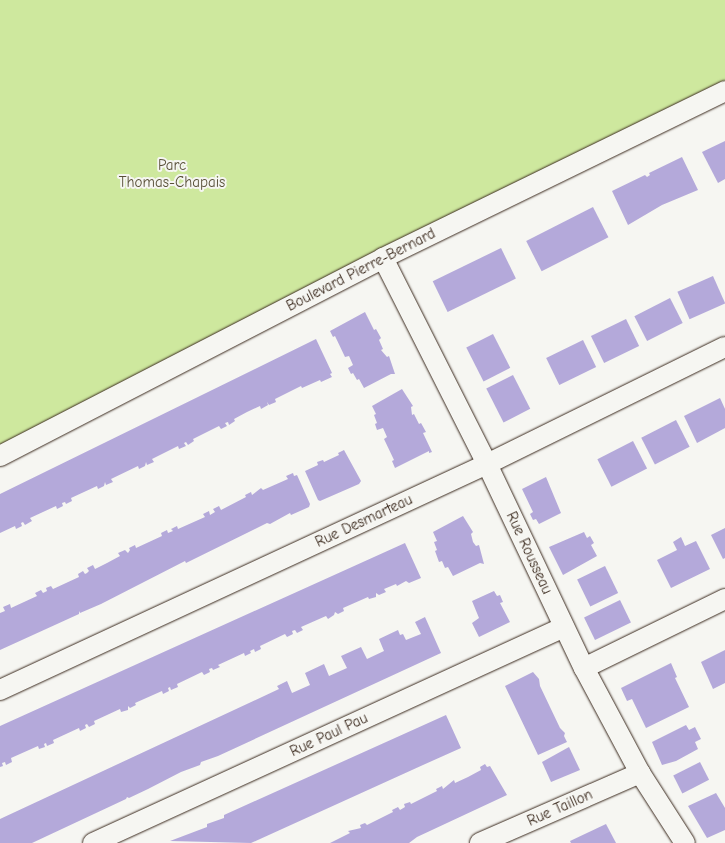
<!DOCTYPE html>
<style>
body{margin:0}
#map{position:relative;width:725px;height:843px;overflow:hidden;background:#f6f6f2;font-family:"Comic Neue",sans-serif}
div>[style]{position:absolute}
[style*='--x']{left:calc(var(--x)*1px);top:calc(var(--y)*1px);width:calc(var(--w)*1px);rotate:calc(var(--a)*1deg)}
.green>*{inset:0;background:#cee89e}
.building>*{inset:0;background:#b4a9da;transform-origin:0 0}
.roads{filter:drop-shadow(0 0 1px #3b2a1e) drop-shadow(0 0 1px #3b2a1e)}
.minor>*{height:20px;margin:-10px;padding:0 10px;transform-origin:10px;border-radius:10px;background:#f6f6f2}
span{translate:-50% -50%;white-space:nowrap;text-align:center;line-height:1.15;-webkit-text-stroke:4px #f6f6f2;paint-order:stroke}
.park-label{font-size:15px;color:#585038}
.street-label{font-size:15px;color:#3b2a1e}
</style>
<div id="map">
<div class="green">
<div style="clip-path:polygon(0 0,725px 0,725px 91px,0 456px)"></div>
</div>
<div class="building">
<div style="clip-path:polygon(725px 141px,725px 179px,718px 183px,702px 152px)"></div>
<div style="clip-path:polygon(682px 157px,698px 190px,662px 205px,628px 225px,612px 191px,645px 175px,647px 177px,650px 175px,649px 173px)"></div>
<div style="left:593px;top:207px;width:34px;height:75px;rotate:63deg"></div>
<div style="left:501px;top:248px;width:34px;height:76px;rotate:64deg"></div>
<div style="left:713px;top:276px;width:30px;height:39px;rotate:66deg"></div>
<div style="left:670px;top:298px;width:28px;height:40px;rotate:63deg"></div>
<div style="clip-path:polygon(365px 312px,374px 330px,376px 329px,381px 338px,379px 340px,383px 349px,381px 350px,387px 357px,389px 356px,395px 374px,391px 374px,364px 388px,359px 379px,357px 380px,353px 373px,351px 374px,348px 368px,353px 365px,349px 356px,345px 357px,335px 336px,333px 337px,330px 331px)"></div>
<div style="left:626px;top:319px;width:30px;height:39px;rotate:64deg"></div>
<div style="left:493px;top:334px;width:38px;height:30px;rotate:63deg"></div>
<div style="clip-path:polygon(316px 339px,332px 373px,330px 374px,332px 377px,321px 382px,320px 380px,302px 388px,301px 386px,275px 399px,276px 402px,269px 405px,267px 402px,268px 405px,261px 409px,260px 406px,247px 412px,234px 419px,235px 421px,229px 425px,228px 422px,225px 423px,227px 426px,221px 429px,219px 426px,193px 439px,194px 441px,188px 445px,186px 442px,184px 443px,186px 446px,179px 449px,178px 446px,152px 459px,154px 462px,147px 465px,146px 462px,145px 466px,139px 469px,138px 466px,111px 479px,113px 482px,106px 485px,105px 482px,104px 486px,98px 489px,97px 486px,71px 498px,72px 501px,66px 504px,65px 502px,62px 503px,63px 506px,57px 509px,56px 506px,30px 518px,32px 521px,25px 525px,23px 522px,21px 523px,22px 526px,16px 529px,15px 526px,0 533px,0 494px)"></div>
<div style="left:583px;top:340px;width:30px;height:41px;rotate:64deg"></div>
<div style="left:513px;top:375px;width:38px;height:30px;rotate:63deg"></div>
<div style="clip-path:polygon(402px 389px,413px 406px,411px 407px,412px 415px,414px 414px,419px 424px,421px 423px,426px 432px,423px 433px,432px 452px,429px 453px,429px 451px,395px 468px,392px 461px,394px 460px,384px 439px,387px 437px,383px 428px,377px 430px,375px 424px,377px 423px,374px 415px,376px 414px,372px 406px)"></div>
<div style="clip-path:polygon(720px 398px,725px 409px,725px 428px,697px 443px,684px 416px)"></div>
<div style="left:676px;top:420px;width:30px;height:39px;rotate:63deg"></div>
<div style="left:633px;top:441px;width:31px;height:40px;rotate:63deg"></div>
<div style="clip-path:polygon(344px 450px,361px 481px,359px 484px,320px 501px,318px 500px,305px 471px,318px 465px,317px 462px,323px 460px,324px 462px,339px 455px,338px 453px)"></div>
<div style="clip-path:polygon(293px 473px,294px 476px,297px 475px,310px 504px,309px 507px,291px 515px,290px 513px,270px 524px,267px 523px,186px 563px,185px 561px,101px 604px,80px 613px,79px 611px,79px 614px,0 650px,0 613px,5px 611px,3px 607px,10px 604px,11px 608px,37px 596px,35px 593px,41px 590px,43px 593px,47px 591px,46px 588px,51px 586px,53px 589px,79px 577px,78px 574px,83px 571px,85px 574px,87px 573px,89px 571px,87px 568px,93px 565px,95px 569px,107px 563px,120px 556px,118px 553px,125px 550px,128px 553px,130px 550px,129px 548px,135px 545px,136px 548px,162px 536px,161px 533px,167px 530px,168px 533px,173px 531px,171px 529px,177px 526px,178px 529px,205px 517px,203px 514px,209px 511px,210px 515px,215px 512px,213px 509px,219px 506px,221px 510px,246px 497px,245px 495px,251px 492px,252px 495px,261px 488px,263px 490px,288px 479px,286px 476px)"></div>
<div style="clip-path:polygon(546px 477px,561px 513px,539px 524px,536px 519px,533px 520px,530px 514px,533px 512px,522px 489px)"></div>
<div style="clip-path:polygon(463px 516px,473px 532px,471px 534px,473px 542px,476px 546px,479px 545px,484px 564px,480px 563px,453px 576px,448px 567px,445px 568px,442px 561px,439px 562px,435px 551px,437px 550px,434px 542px,437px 541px,433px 532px)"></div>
<div style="clip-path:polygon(725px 528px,725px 558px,723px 559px,711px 535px)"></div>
<div style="clip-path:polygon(584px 532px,587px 538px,590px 536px,594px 543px,591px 545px,597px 556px,563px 575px,549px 547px)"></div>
<div style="clip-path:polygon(681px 537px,685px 546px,696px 541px,710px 569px,671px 588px,657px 560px,677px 550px,673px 542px)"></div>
<div style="clip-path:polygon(405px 543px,421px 578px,409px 583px,406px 581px,397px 586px,396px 584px,384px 589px,386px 592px,379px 595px,376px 593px,376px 597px,369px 599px,368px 597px,343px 608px,344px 611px,338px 614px,335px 612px,334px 615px,328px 619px,326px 616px,301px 627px,303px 630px,297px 633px,295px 630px,292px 631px,293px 634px,287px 637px,285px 634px,260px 646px,261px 649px,255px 652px,254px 649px,250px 651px,251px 653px,245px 656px,244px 653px,218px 665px,220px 667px,213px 670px,212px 668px,209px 669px,210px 672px,204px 675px,202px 672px,177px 684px,178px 687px,171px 690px,170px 687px,168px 688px,169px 691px,163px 694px,162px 691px,135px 703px,136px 705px,130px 708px,128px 706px,128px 710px,121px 712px,120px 709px,94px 721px,95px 724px,89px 727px,87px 724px,85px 725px,86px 728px,80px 731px,79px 728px,53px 740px,54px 743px,47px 746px,46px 743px,44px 744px,45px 747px,39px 749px,38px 746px,11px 758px,12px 762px,6px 765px,5px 762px,2px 763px,3px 766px,0 767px,0 726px)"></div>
<div style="left:605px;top:566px;width:30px;height:31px;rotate:64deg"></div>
<div style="clip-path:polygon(494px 591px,497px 596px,500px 595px,503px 602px,500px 603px,510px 622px,479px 637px,472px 623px,479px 618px,472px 601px)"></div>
<div style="left:620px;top:600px;width:25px;height:40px;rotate:64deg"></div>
<div style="clip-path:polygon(425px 617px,441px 653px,218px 756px,201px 762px,200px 765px,181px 772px,148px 789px,129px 798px,127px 797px,126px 799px,32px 843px,0 843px,0 819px,279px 689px,277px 686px,287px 681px,292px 693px,310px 685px,305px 673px,324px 664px,329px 676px,347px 668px,341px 656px,361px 647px,367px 659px,384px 651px,379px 639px,398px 630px,400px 635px,403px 634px,406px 640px,421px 634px,415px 622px)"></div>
<div style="clip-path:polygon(725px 650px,725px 683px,713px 689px,701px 662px)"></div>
<div style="clip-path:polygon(671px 663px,677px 677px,675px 678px,689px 707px,646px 728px,632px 699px,627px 701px,621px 688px)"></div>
<div style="clip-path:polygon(533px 672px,539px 679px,540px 686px,560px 728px,565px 733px,564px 736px,567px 742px,538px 755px,505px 686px)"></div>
<div style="clip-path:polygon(446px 715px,461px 748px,423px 765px,251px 843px,170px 841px,207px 827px,207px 824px,224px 818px,224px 815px)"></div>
<div style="clip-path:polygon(686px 725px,689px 730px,695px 727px,701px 739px,695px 742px,698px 749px,676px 761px,662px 765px,652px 742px)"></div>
<div style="clip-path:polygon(569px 747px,580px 770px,551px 782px,542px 762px)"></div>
<div style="left:700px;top:762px;width:20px;height:30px;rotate:63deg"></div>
<div style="clip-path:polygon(485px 764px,487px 767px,490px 766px,507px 795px,417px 837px,409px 843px,330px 843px,350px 833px,348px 831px,361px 828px,360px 825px,365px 823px,367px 825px,393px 812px,392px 810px,398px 807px,400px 810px,405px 807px,404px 804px,410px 802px,411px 804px,437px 791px,436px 789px,442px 786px,443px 789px,454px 780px,455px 783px,468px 777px,481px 770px,480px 767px)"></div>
<div style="clip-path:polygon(716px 793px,725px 808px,725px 830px,707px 838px,688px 806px)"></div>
<div style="clip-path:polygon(606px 824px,616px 843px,571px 843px,570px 841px)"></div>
</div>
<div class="roads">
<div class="minor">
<div style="--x:383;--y:258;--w:231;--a:63.2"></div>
<div style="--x:487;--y:464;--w:226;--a:64.6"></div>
<div style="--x:584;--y:668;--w:119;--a:61.9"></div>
<div style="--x:640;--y:773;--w:83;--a:57.3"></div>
<div style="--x:0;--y:456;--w:431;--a:-27.3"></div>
<div style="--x:383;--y:258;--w:381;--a:-26"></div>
<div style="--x:584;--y:668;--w:157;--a:-26.1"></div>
<div style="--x:0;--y:690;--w:537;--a:-24.89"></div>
<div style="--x:487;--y:464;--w:265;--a:-26.2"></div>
<div style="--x:93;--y:843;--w:518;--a:-24.64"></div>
<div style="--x:480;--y:843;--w:175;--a:-23.6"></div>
</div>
</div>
<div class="park-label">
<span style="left:172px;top:174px">Parc<br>Thomas-Chapais</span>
</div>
<div class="street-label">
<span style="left:361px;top:270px;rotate:-27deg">Boulevard Pierre-Bernard</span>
<span style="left:364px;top:521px;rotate:-25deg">Rue Desmarteau</span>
<span style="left:529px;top:553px;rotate:65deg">Rue Rousseau</span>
<span style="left:329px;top:735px;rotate:-25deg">Rue Paul Pau</span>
<span style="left:560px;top:808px;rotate:-24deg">Rue Taillon</span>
</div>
</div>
